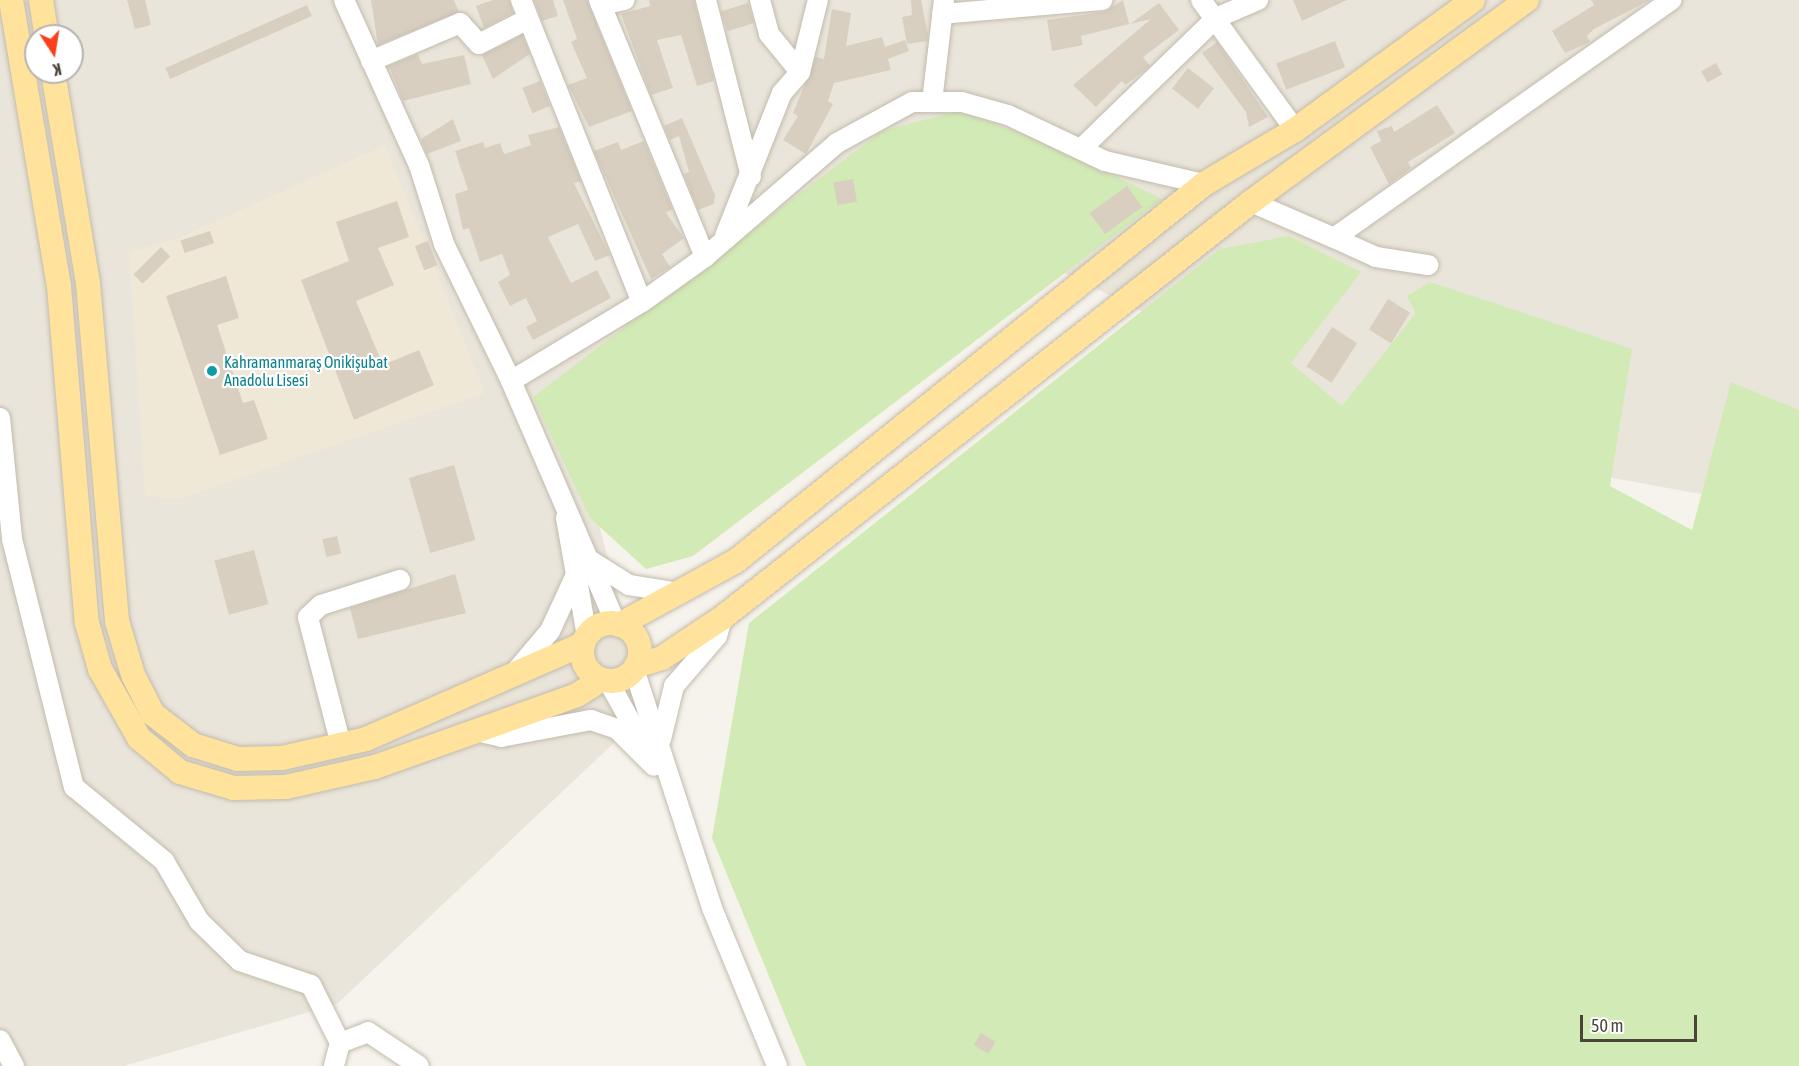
<!DOCTYPE html>
<meta charset="utf-8">
<style>
body{margin:0}
#map{position:relative;width:1799px;height:1066px;overflow:hidden;background:#f6f3ec;font-family:"Asap Condensed",sans-serif}
div>[style]{position:absolute}
[style*='--x']{left:calc(var(--x)*1px);top:calc(var(--y)*1px);width:calc(var(--w)*1px);rotate:calc(var(--a)*1deg)}
.residential>*{inset:0;background:#eae5da}
.education>*{inset:0;background:#efe8d6}
.green>*{inset:0;background:#d2eab5}
.building>*{inset:0;background:#d8cfc1;transform-origin:0 0}
.roads{filter:drop-shadow(0 0 2px #c2bbae) drop-shadow(0 0 2px #c2bbae)}
.minor>*{height:20px;margin:-10px;padding:0 10px;transform-origin:10px;border-radius:10px;background:#fff}
.major>*{height:24px;margin:-12px;padding:0 12px;transform-origin:12px;border-radius:12px;background:#ffe39c}
.major>.ring{margin:-12px;padding:0;box-sizing:content-box;background:none;border:24px solid #ffe39c;border-radius:50%}
.dots>*{width:16px;height:16px;translate:-50% -50%;box-sizing:border-box;border:3px solid #fff;border-radius:50%}
span{translate:-50% -50%;white-space:nowrap;text-align:center;line-height:1.15;-webkit-text-stroke:4.5px #fff;paint-order:stroke}
.culture-label{font-size:16px;color:#0d838f}
.left{translate:0 -50%;text-align:left}
.north{position:absolute;left:24px;top:24px;width:60px;height:60px;box-sizing:border-box;background:#fff;border:2px solid #b7b4b0;border-radius:50%;rotate:168deg;font-size:16px;font-weight:700;line-height:24px;text-align:center;color:#4b4439}
.north::after{content:'';display:block;margin:auto;width:21px;height:27px;background:#fc3f1d;clip-path:polygon(50% 0,100% 100%,50% 72%,0 100%)}
.scale{position:absolute;left:1580px;top:1015px;width:117px;height:27px;box-sizing:border-box;border:3px solid #4b4439;border-top:0;padding-left:8px;font-size:18px;line-height:21px;white-space:nowrap;color:#4b4439;-webkit-text-stroke:4px #fff;paint-order:stroke}
</style>
<div id="map">
<div class="residential">
<div style="clip-path:polygon(evenodd,0 0,1799px 0,1799px 512px,1395px 438px,871px 176px,563px 392px,649px 710px,337px 1004px,124px 1066px,0 1066px,0 0,36px 36px,72px 36px,72px 72px,36px 72px,36px 36px)"></div>
</div>
<div class="education">
<div style="clip-path:polygon(385px 145px,485px 393px,179px 499px,145px 496px,129px 252px,177px 239px)"></div>
</div>
<div class="green">
<div style="clip-path:polygon(958px 111px,1050px 144px,1162px 199px,693px 556px,646px 569px,590px 518px,533px 397px,882px 131px)"></div>
<div style="clip-path:polygon(1289px 236px,1361px 272px,1291px 363px,1342px 406px,1416px 313px,1407px 296px,1430px 282px,1632px 349px,1610px 486px,1692px 530px,1731px 382px,1799px 410px,1799px 1066px,806px 1066px,712px 838px,749px 623px,1220px 249px)"></div>
</div>
<div class="building">
<div style="clip-path:polygon(127px 0,145px 0,151px 25px,135px 29px)"></div>
<div style="clip-path:polygon(371px 0,454px 0,459px 12px,378px 45px)"></div>
<div style="clip-path:polygon(493px 0,509px 0,513px 13px,484px 28px,476px 6px)"></div>
<div style="clip-path:polygon(534px 0,553px 0,558px 16px,542px 21px)"></div>
<div style="clip-path:polygon(563px 0,587px 0,632px 111px,589px 127px,568px 85px,587px 78px,571px 42px,577px 39px)"></div>
<div style="clip-path:polygon(649px 0,694px 0,714px 81px,697px 86px,681px 35px,657px 40px,673px 88px,651px 95px,621px 14px,650px 6px)"></div>
<div style="clip-path:polygon(911px 0,921px 0,928px 35px,927px 41px,907px 44px,902px 17px,912px 15px)"></div>
<div style="clip-path:polygon(1123px 0,1129px 24px,1081px 36px,1083px 45px,1052px 51px,1047px 20px,1104px 12px)"></div>
<div style="clip-path:polygon(1293px 0,1347px 0,1302px 21px)"></div>
<div style="clip-path:polygon(1591px 0,1650px 0,1594px 29px,1587px 36px,1590px 42px,1565px 53px,1552px 31px,1594px 5px)"></div>
<div style="left:748px;top:3px;width:21px;height:28px;rotate:73deg"></div>
<div style="clip-path:polygon(1159px 3px,1179px 30px,1143px 57px,1150px 66px,1145px 70px,1125px 85px,1122px 81px,1096px 107px,1073px 85px,1151px 19px,1130px 24px)"></div>
<div style="left:307px;top:5px;width:12px;height:155px;rotate:66deg"></div>
<div style="clip-path:polygon(832px 9px,851px 13px,846px 46px,882px 37px,885px 47px,905px 40px,909px 51px,888px 59px,891px 70px,834px 83px,828px 101px,833px 104px,806px 154px,783px 140px,798px 116px,793px 113px,816px 57px,824px 59px)"></div>
<div style="clip-path:polygon(522px 35px,530px 54px,493px 79px,482px 55px)"></div>
<div style="left:1335px;top:41px;width:28px;height:63px;rotate:69deg"></div>
<div style="clip-path:polygon(1217px 42px,1268px 117px,1249px 127px,1246px 112px,1202px 53px)"></div>
<div style="clip-path:polygon(418px 54px,422px 64px,464px 55px,471px 84px,403px 101px,389px 66px)"></div>
<div style="left:1716px;top:63px;width:13px;height:17px;rotate:61deg"></div>
<div style="left:1188px;top:68px;width:33px;height:26px;rotate:38deg"></div>
<div style="left:540px;top:81px;width:27px;height:19px;rotate:68deg"></div>
<div style="clip-path:polygon(1437px 105px,1455px 133px,1408px 162px,1411px 168px,1389px 184px,1370px 147px,1381px 141px,1377px 131px,1392px 126px,1394px 132px)"></div>
<div style="clip-path:polygon(682px 118px,715px 195px,714px 204px,698px 210px,684px 174px,689px 172px,679px 136px,670px 140px,664px 126px)"></div>
<div style="clip-path:polygon(453px 119px,461px 141px,427px 154px,421px 139px)"></div>
<div style="clip-path:polygon(559px 127px,581px 181px,574px 183px,610px 255px,595px 261px,578px 224px,548px 237px,571px 283px,597px 270px,611px 298px,533px 340px,526px 327px,537px 321px,526px 298px,510px 306px,498px 282px,510px 275px,502px 254px,480px 262px,469px 228px,463px 230px,455px 194px,468px 190px,455px 151px,483px 142px,485px 148px,500px 143px,504px 154px,531px 145px,528px 135px)"></div>
<div style="clip-path:polygon(644px 141px,672px 209px,666px 213px,684px 238px,662px 254px,670px 267px,651px 279px,594px 151px,618px 142px,621px 150px)"></div>
<div style="left:853px;top:179px;width:23px;height:20px;rotate:80deg"></div>
<div style="left:1127px;top:186px;width:26px;height:46px;rotate:54deg"></div>
<div style="clip-path:polygon(397px 201px,409px 237px,378px 248px,394px 285px,356px 301px,383px 365px,419px 350px,434px 385px,354px 420px,301px 280px,349px 261px,336px 222px)"></div>
<div style="left:210px;top:231px;width:13px;height:31px;rotate:72deg"></div>
<div style="left:428px;top:241px;width:26px;height:14px;rotate:69deg"></div>
<div style="left:161px;top:247px;width:13px;height:39px;rotate:45deg"></div>
<div style="clip-path:polygon(226px 276px,239px 318px,217px 325px,243px 403px,254px 400px,268px 439px,220px 455px,166px 296px)"></div>
<div style="left:1388px;top:299px;width:26px;height:36px;rotate:32deg"></div>
<div style="left:1332px;top:327px;width:30px;height:47px;rotate:33deg"></div>
<div style="left:454px;top:465px;width:78px;height:47px;rotate:74deg"></div>
<div style="left:337px;top:536px;width:18px;height:15px;rotate:77deg"></div>
<div style="left:254px;top:550px;width:56px;height:41px;rotate:75deg"></div>
<div style="clip-path:polygon(455px 574px,466px 613px,358px 639px,350px 608px)"></div>
<div style="left:981px;top:1033px;width:17px;height:14px;rotate:31deg"></div>
</div>
<div class="roads">
<div class="minor">
<div style="--x:344;--y:0;--w:181;--a:65.6"></div>
<div style="--x:419;--y:165;--w:83;--a:72.4"></div>
<div style="--x:444;--y:244;--w:153;--a:63.9"></div>
<div style="--x:511;--y:381;--w:265;--a:66.6"></div>
<div style="--x:521;--y:0;--w:325;--a:68.2"></div>
<div style="--x:599;--y:0;--w:278;--a:67.6"></div>
<div style="--x:706;--y:0;--w:182;--a:75.7"></div>
<div style="--x:760;--y:0;--w:35;--a:75"></div>
<div style="--x:769;--y:34;--w:49;--a:50.8"></div>
<div style="--x:1201;--y:0;--w:160;--a:54.1"></div>
<div style="--x:601;--y:5;--w:24;--a:-12"></div>
<div style="--x:942;--y:14;--w:161;--a:-5"></div>
<div style="--x:371;--y:61;--w:97;--a:-23.1"></div>
<div style="--x:460;--y:23;--w:28;--a:48"></div>
<div style="--x:479;--y:44;--w:55;--a:-27"></div>
<div style="--x:932;--y:102;--w:103;--a:-83.3"></div>
<div style="--x:1081;--y:149;--w:188;--a:-44.1"></div>
<div style="--x:1216;--y:18;--w:46;--a:-23.2"></div>
<div style="--x:1251;--y:202;--w:90;--a:23.4"></div>
<div style="--x:1334;--y:238;--w:413;--a:-35.2"></div>
<div style="--x:725;--y:236;--w:154;--a:-68.3"></div>
<div style="--x:782;--y:93;--w:28;--a:-49"></div>
<div style="--x:800;--y:72;--w:74;--a:-76"></div>
<div style="--x:1334;--y:238;--w:46;--a:24.3"></div>
<div style="--x:1376;--y:257;--w:53;--a:8.7"></div>
<div style="--x:511;--y:381;--w:153;--a:-31.1"></div>
<div style="--x:642;--y:302;--w:77;--a:-35.5"></div>
<div style="--x:705;--y:257;--w:174;--a:-40.8"></div>
<div style="--x:837;--y:143;--w:85;--a:-28.7"></div>
<div style="--x:912;--y:102;--w:50;--a:0"></div>
<div style="--x:962;--y:102;--w:48;--a:15.8"></div>
<div style="--x:1008;--y:115;--w:107;--a:25.4"></div>
<div style="--x:1105;--y:161;--w:102;--a:13.1"></div>
<div style="--x:0;--y:418;--w:122;--a:84.3"></div>
<div style="--x:12;--y:539;--w:256;--a:76"></div>
<div style="--x:74;--y:787;--w:117;--a:39.4"></div>
<div style="--x:164;--y:861;--w:69;--a:59.7"></div>
<div style="--x:199;--y:921;--w:57;--a:44.3"></div>
<div style="--x:240;--y:961;--w:75;--a:18.7"></div>
<div style="--x:311;--y:985;--w:65;--a:63.4"></div>
<div style="--x:340;--y:1043;--w:24;--a:105"></div>
<div style="--x:566;--y:518;--w:120;--a:79.9"></div>
<div style="--x:591;--y:561;--w:45;--a:32.3"></div>
<div style="--x:629;--y:585;--w:52;--a:8.9"></div>
<div style="--x:634;--y:669;--w:251;--a:71.9"></div>
<div style="--x:712;--y:908;--w:171;--a:67.6"></div>
<div style="--x:517;--y:670;--w:51;--a:-49.8"></div>
<div style="--x:550;--y:631;--w:60;--a:-65.2"></div>
<div style="--x:608;--y:681;--w:90;--a:60.9"></div>
<div style="--x:476;--y:731;--w:26;--a:13"></div>
<div style="--x:501;--y:737;--w:92;--a:-10.7"></div>
<div style="--x:591;--y:720;--w:28;--a:19"></div>
<div style="--x:617;--y:729;--w:52;--a:45"></div>
<div style="--x:661;--y:739;--w:55;--a:-76.2"></div>
<div style="--x:674;--y:686;--w:66;--a:-49.3"></div>
<div style="--x:717;--y:636;--w:19;--a:-74"></div>
<div style="--x:341;--y:745;--w:132;--a:-104.5"></div>
<div style="--x:308;--y:617;--w:18;--a:-43"></div>
<div style="--x:321;--y:605;--w:83;--a:-17.6"></div>
<div style="--x:0;--y:1040;--w:30;--a:62"></div>
<div style="--x:340;--y:1043;--w:30;--a:-21"></div>
<div style="--x:368;--y:1032;--w:61;--a:33.7"></div>
</div>
<div class="major">
<div style="--x:11;--y:0;--w:290;--a:80.5"></div>
<div style="--x:59;--y:286;--w:338;--a:85.3"></div>
<div style="--x:87;--y:623;--w:48;--a:74.2"></div>
<div style="--x:100;--y:669;--w:79;--a:60.5"></div>
<div style="--x:139;--y:738;--w:53;--a:39.7"></div>
<div style="--x:180;--y:772;--w:56;--a:16.5"></div>
<div style="--x:234;--y:788;--w:52;--a:-1.1"></div>
<div style="--x:286;--y:787;--w:91;--a:-12.7"></div>
<div style="--x:375;--y:767;--w:214;--a:-19.6"></div>
<div style="--x:577;--y:695;--w:28;--a:-32"></div>
<div style="--x:41;--y:0;--w:36;--a:81"></div>
<div style="--x:53;--y:72;--w:214;--a:80.6"></div>
<div style="--x:88;--y:283;--w:339;--a:85.1"></div>
<div style="--x:117;--y:621;--w:56;--a:73.5"></div>
<div style="--x:133;--y:675;--w:44;--a:62.9"></div>
<div style="--x:153;--y:714;--w:51;--a:37.8"></div>
<div style="--x:193;--y:745;--w:47;--a:17.3"></div>
<div style="--x:238;--y:759;--w:44;--a:-1.3"></div>
<div style="--x:282;--y:758;--w:86;--a:-12.7"></div>
<div style="--x:366;--y:739;--w:237;--a:-23.6"></div>
<div class="ring" style="left:582px;top:623px;width:34px;height:34px"></div>
<div style="--x:619;--y:625;--w:133;--a:-28.7"></div>
<div style="--x:736;--y:561;--w:601;--a:-38.85"></div>
<div style="--x:1204;--y:184;--w:106;--a:-30.7"></div>
<div style="--x:1295;--y:130;--w:220;--a:-36.1"></div>
<div style="--x:636;--y:666;--w:27;--a:-17"></div>
<div style="--x:662;--y:658;--w:72;--a:-33.7"></div>
<div style="--x:722;--y:618;--w:673;--a:-38.18"></div>
<div style="--x:1251;--y:202;--w:342;--a:-36.2"></div>
</div>
</div>
<div class="dots">
<div style="left:212px;top:371px;background:#0f9aa8"></div>
</div>
<div class="culture-label">
<span class="left" style="left:224px;top:371px">Kahramanmaraş Onikişubat<br>Anadolu Lisesi</span>
</div>
<div class="north">K</div>
<div class="scale">50 m</div>
</div>
